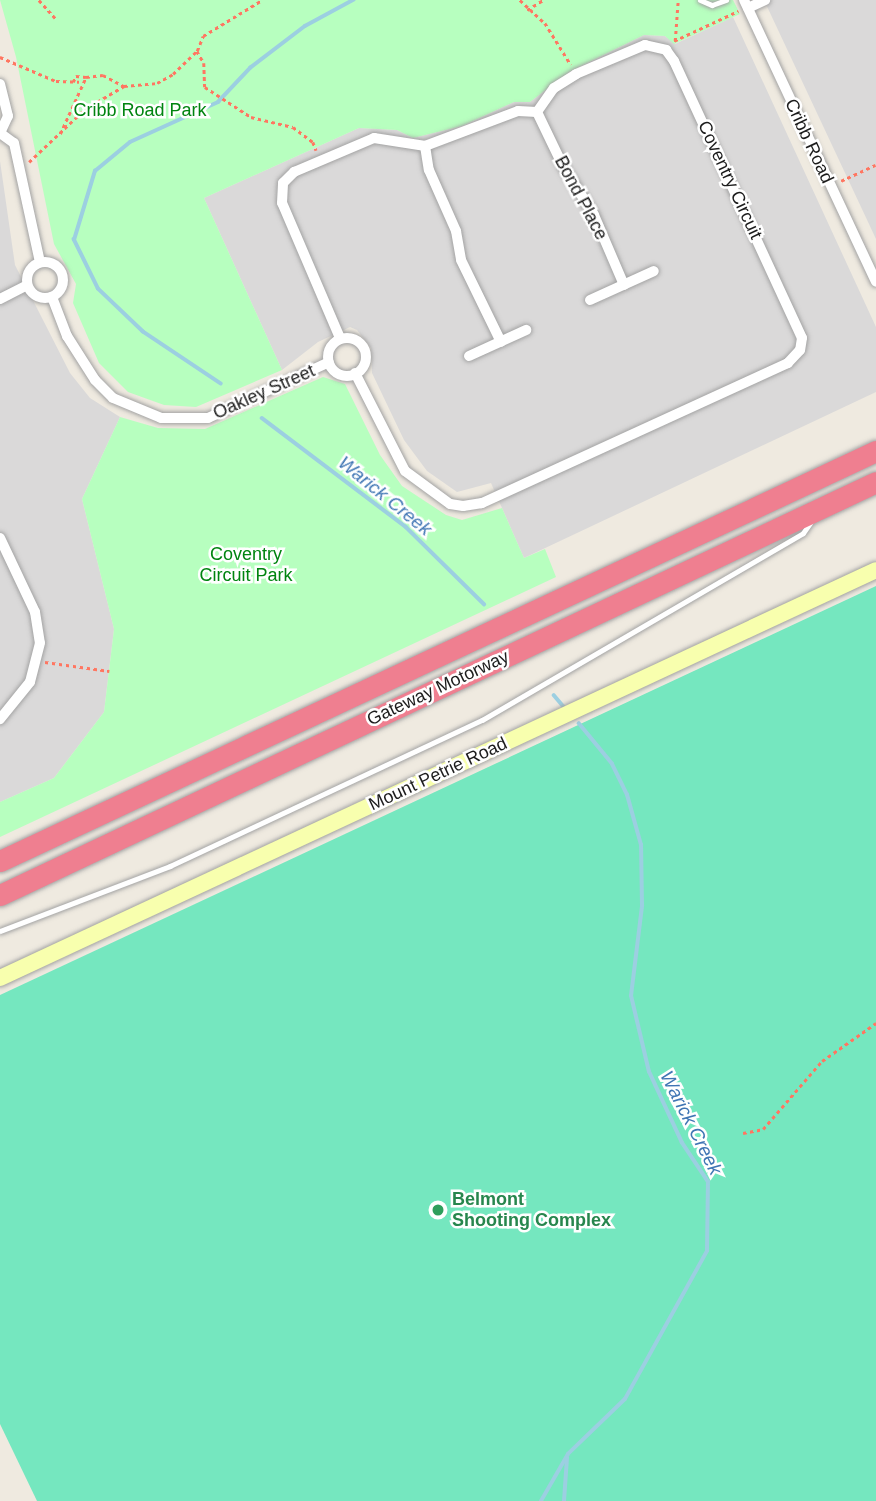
<!DOCTYPE html>
<style>
body{margin:0}
#map{position:relative;width:876px;height:1501px;overflow:hidden;background:#efeae0;font-family:Helvetica,sans-serif}
div>[style]{position:absolute}
[style*='--x']{left:calc(var(--x)*1px);top:calc(var(--y)*1px);width:calc(var(--w)*1px);rotate:calc(var(--a)*1deg)}
.residential>*{inset:0;background:#dad9d9}
.park>*{inset:0;background:#b7ffbf}
.pitch>*{inset:0;background:#75e7bf}
.stream>*{height:3.5px;margin:-1.75px;padding:0 1.75px;transform-origin:1.75px;border-radius:1.75px;background:#9ccfe1}
.path>*{height:2.5px;margin-top:-1.25px;transform-origin:0;background:repeating-linear-gradient(90deg,#ff7661 0 3.5px,transparent 0 7px)}
.roads{filter:drop-shadow(0 0 2px #a3a3a3) drop-shadow(0 0 2px #a3a3a3)}
.lane>*{height:5px;margin:-2.5px;padding:0 2.5px;transform-origin:2.5px;border-radius:2.5px;background:#fff}
.street>*{height:10px;margin:-5px;padding:0 5px;transform-origin:5px;border-radius:5px;background:#fff}
.street>.ring{margin:-5px;padding:0;box-sizing:content-box;background:none;border:10px solid #fff;border-radius:50%}
.secondary>*{height:16px;margin:-8px;padding:0 8px;transform-origin:8px;border-radius:8px;background:#f8ffae}
.highway>*{height:21px;margin:-10.5px;padding:0 10.5px;transform-origin:10.5px;border-radius:10.5px;background:#ef7f90}
.dots>*{width:19px;height:19px;translate:-50% -50%;box-sizing:border-box;border:4px solid #fff;border-radius:50%}
span{translate:-50% -50%;white-space:nowrap;text-align:center;line-height:1.15;-webkit-text-stroke:5px #fff;paint-order:stroke}
.park-label{font-size:18px;color:#008410}
.street-label{font-size:18px;color:#1c1c1c}
.leisure-label{font-size:18px;color:#27864d;font-weight:700}
.left{translate:0 -50%;text-align:left}
.water-label{font-size:19px;color:#4076b4;font-style:italic}
</style>
<div id="map">
<div class="residential">
<div style="clip-path:polygon(764px 0,876px 0,876px 239px)"></div>
<div style="clip-path:polygon(733px 17px,876px 327px,876px 392px,524px 558px,491px 483px,457px 492px,427px 471px,404px 440px,372px 373px,371px 348px,357px 330px,350px 327px,318px 342px,282px 370px,204px 198px,359px 128px,397px 130px,413px 138px,462px 126px,514px 102px,530px 102px,569px 72px,644px 35px,665px 36px,675px 44px)"></div>
<div style="clip-path:polygon(0 161px,15px 265px,70px 373px,90px 398px,120px 417px,82px 499px,114px 629px,104px 712px,54px 778px,0 802px)"></div>
</div>
<div class="park">
<div style="clip-path:polygon(0 0,733px 0,740px 14px,674px 44px,665px 36px,644px 35px,569px 72px,530px 102px,514px 102px,462px 126px,413px 138px,397px 130px,359px 128px,204px 198px,282px 370px,196px 407px,164px 405px,128px 392px,99px 363px,73px 303px,76px 284px,54px 244px,16px 57px)"></div>
<div style="clip-path:polygon(323px 377px,345px 384px,380px 455px,402px 486px,446px 515px,462px 520px,502px 508px,524px 558px,545px 549px,556px 577px,0 837px,0 802px,54px 778px,104px 712px,114px 629px,82px 499px,120px 417px,158px 428px,205px 429px)"></div>
</div>
<div class="pitch">
<div style="clip-path:polygon(876px 586px,876px 1501px,37px 1501px,0 1424px,0 995px)"></div>
</div>
<div class="stream">
<div style="--x:221;--y:384;--w:94;--a:-146.3"></div>
<div style="--x:143;--y:332;--w:62;--a:-136.3"></div>
<div style="--x:98;--y:289;--w:55;--a:-116.1"></div>
<div style="--x:74;--y:240;--w:72;--a:-73.1"></div>
<div style="--x:95;--y:171;--w:45;--a:-39.6"></div>
<div style="--x:130;--y:142;--w:97;--a:-24.4"></div>
<div style="--x:218;--y:102;--w:47;--a:-46.7"></div>
<div style="--x:250;--y:68;--w:69;--a:-37.4"></div>
<div style="--x:305;--y:26;--w:55;--a:-28.4"></div>
<div style="--x:262;--y:418;--w:181;--a:37.1"></div>
<div style="--x:406;--y:527;--w:110;--a:44.6"></div>
<div style="--x:554;--y:695;--w:17;--a:50"></div>
<div style="--x:541;--y:1501;--w:54;--a:-60.1"></div>
<div style="--x:568;--y:1454;--w:79;--a:-44"></div>
<div style="--x:625;--y:1399;--w:169;--a:-61"></div>
<div style="--x:707;--y:1251;--w:69;--a:-89.2"></div>
<div style="--x:708;--y:1182;--w:47;--a:-123.7"></div>
<div style="--x:682;--y:1143;--w:78;--a:-114.9"></div>
<div style="--x:649;--y:1072;--w:78;--a:-103.3"></div>
<div style="--x:631;--y:996;--w:91;--a:-83"></div>
<div style="--x:642;--y:906;--w:61;--a:-90.9"></div>
<div style="--x:641;--y:845;--w:52;--a:-105.6"></div>
<div style="--x:627;--y:795;--w:34;--a:-116"></div>
<div style="--x:612;--y:764;--w:52;--a:-129.5"></div>
<div style="--x:564;--y:1501;--w:43;--a:-86"></div>
</div>
<div class="path">
<div style="--x:39;--y:0;--w:25;--a:48"></div>
<div style="--x:520;--y:0;--w:34;--a:43"></div>
<div style="--x:545;--y:23;--w:49;--a:58.2"></div>
<div style="--x:527;--y:10;--w:19;--a:-32"></div>
<div style="--x:674;--y:41;--w:71;--a:-25.1"></div>
<div style="--x:675;--y:41;--w:41;--a:-85.8"></div>
<div style="--x:197;--y:51;--w:14;--a:60"></div>
<div style="--x:204;--y:63;--w:24;--a:88"></div>
<div style="--x:205;--y:87;--w:55;--a:33.1"></div>
<div style="--x:251;--y:117;--w:43;--a:13.4"></div>
<div style="--x:293;--y:127;--w:25;--a:37"></div>
<div style="--x:313;--y:142;--w:9;--a:69"></div>
<div style="--x:0;--y:57;--w:61;--a:23.2"></div>
<div style="--x:56;--y:81;--w:23;--a:2"></div>
<div style="--x:73;--y:82;--w:7;--a:-63"></div>
<div style="--x:76;--y:76;--w:10;--a:6"></div>
<div style="--x:60;--y:134;--w:63;--a:-65.5"></div>
<div style="--x:86;--y:77;--w:17;--a:-7"></div>
<div style="--x:103;--y:75;--w:24;--a:28"></div>
<div style="--x:29;--y:162;--w:77;--a:-43.4"></div>
<div style="--x:85;--y:109;--w:45;--a:-30.5"></div>
<div style="--x:124;--y:86;--w:33;--a:-5"></div>
<div style="--x:157;--y:83;--w:18;--a:-29"></div>
<div style="--x:173;--y:74;--w:33;--a:-44"></div>
<div style="--x:197;--y:51;--w:16;--a:-68"></div>
<div style="--x:203;--y:36;--w:69;--a:-31.4"></div>
<div style="--x:841;--y:181;--w:38;--a:-25"></div>
<div style="--x:45;--y:662;--w:65;--a:8"></div>
<div style="--x:743;--y:1133;--w:20;--a:-11"></div>
<div style="--x:763;--y:1129;--w:90;--a:-49.1"></div>
<div style="--x:822;--y:1061;--w:66;--a:-35.1"></div>
</div>
<div class="roads">
<div class="lane">
<div style="--x:700;--y:0;--w:13;--a:23"></div>
<div style="--x:712;--y:5;--w:15;--a:-20"></div>
<div style="--x:0;--y:931;--w:182;--a:-20.9"></div>
<div style="--x:170;--y:866;--w:344;--a:-25.1"></div>
<div style="--x:482;--y:720;--w:371;--a:-30.2"></div>
<div style="--x:803;--y:533;--w:16;--a:-55"></div>
</div>
<div class="street">
<div style="--x:744;--y:0;--w:311;--a:64.9"></div>
<div style="--x:748;--y:8;--w:19;--a:-25"></div>
<div style="--x:0;--y:84;--w:33;--a:76"></div>
<div style="--x:8;--y:116;--w:19;--a:115"></div>
<div style="--x:0;--y:133;--w:17;--a:36"></div>
<div style="--x:14;--y:143;--w:122;--a:77.7"></div>
<div style="--x:537;--y:112;--w:60;--a:64.3"></div>
<div style="--x:563;--y:166;--w:58;--a:57.7"></div>
<div style="--x:594;--y:215;--w:76;--a:66.8"></div>
<div style="--x:425;--y:146;--w:24;--a:81"></div>
<div style="--x:429;--y:170;--w:67;--a:66.1"></div>
<div style="--x:456;--y:231;--w:29;--a:80"></div>
<div style="--x:461;--y:260;--w:91;--a:64"></div>
<div class="ring" style="left:27px;top:262px;width:26px;height:26px"></div>
<div style="--x:52;--y:297;--w:42;--a:69"></div>
<div style="--x:67;--y:336;--w:52;--a:57.5"></div>
<div style="--x:95;--y:380;--w:25;--a:45"></div>
<div style="--x:113;--y:398;--w:52;--a:22.6"></div>
<div style="--x:161;--y:418;--w:47;--a:0"></div>
<div style="--x:208;--y:418;--w:133;--a:-24.8"></div>
<div style="--x:0;--y:299;--w:30;--a:-27"></div>
<div style="--x:590;--y:300;--w:70;--a:-24.4"></div>
<div style="--x:340;--y:338;--w:147;--a:-113.2"></div>
<div style="--x:282;--y:203;--w:20;--a:-87"></div>
<div style="--x:283;--y:183;--w:16;--a:-45"></div>
<div style="--x:294;--y:172;--w:87;--a:-23"></div>
<div style="--x:374;--y:138;--w:52;--a:8.9"></div>
<div style="--x:425;--y:146;--w:99;--a:-20.6"></div>
<div style="--x:518;--y:111;--w:19;--a:3"></div>
<div style="--x:537;--y:112;--w:29;--a:-55"></div>
<div style="--x:554;--y:88;--w:26;--a:-32"></div>
<div style="--x:576;--y:74;--w:75;--a:-22.8"></div>
<div style="--x:645;--y:45;--w:22;--a:13"></div>
<div style="--x:666;--y:50;--w:14;--a:54"></div>
<div style="--x:674;--y:61;--w:305;--a:65.2"></div>
<div style="--x:802;--y:338;--w:12;--a:99"></div>
<div style="--x:800;--y:350;--w:18;--a:133"></div>
<div style="--x:788;--y:363;--w:337;--a:155.4"></div>
<div style="--x:482;--y:503;--w:19;--a:171"></div>
<div style="--x:463;--y:506;--w:13;--a:-171"></div>
<div style="--x:450;--y:504;--w:56;--a:-143.7"></div>
<div style="--x:405;--y:471;--w:110;--a:-117"></div>
<div class="ring" style="left:328px;top:338px;width:28px;height:28px"></div>
<div style="--x:469;--y:356;--w:63;--a:-24.5"></div>
<div style="--x:0;--y:538;--w:82;--a:64.7"></div>
<div style="--x:35;--y:612;--w:31;--a:81"></div>
<div style="--x:40;--y:643;--w:40;--a:104.4"></div>
<div style="--x:30;--y:682;--w:48;--a:129"></div>
</div>
<div class="secondary">
<div style="--x:0;--y:978;--w:966;--a:-24.97"></div>
</div>
<div class="highway">
<div style="--x:0;--y:861;--w:967;--a:-25.08"></div>
<div style="--x:0;--y:895;--w:968;--a:-25.24"></div>
</div>
</div>
<div class="dots">
<div style="left:438px;top:1210px;background:#2e9e5b"></div>
</div>
<div class="park-label">
<span style="left:140px;top:110px">Cribb Road Park</span>
<span style="left:246px;top:565px">Coventry<br>Circuit Park</span>
</div>
<div class="street-label">
<span style="left:809px;top:141px;rotate:65deg">Cribb Road</span>
<span style="left:730px;top:180px;rotate:65deg">Coventry Circuit</span>
<span style="left:581px;top:198px;rotate:62deg">Bond Place</span>
<span style="left:264px;top:392px;rotate:-24deg">Oakley Street</span>
<span style="left:438px;top:688px;rotate:-25deg">Gateway Motorway</span>
<span style="left:438px;top:774px;rotate:-25deg">Mount Petrie Road</span>
</div>
<div class="leisure-label">
<span class="left" style="left:452px;top:1210px">Belmont<br>Shooting Complex</span>
</div>
<div class="water-label">
<span style="left:385px;top:496px;rotate:39deg">Warick Creek</span>
<span style="left:691px;top:1123px;rotate:63deg">Warick Creek</span>
</div>
</div>
